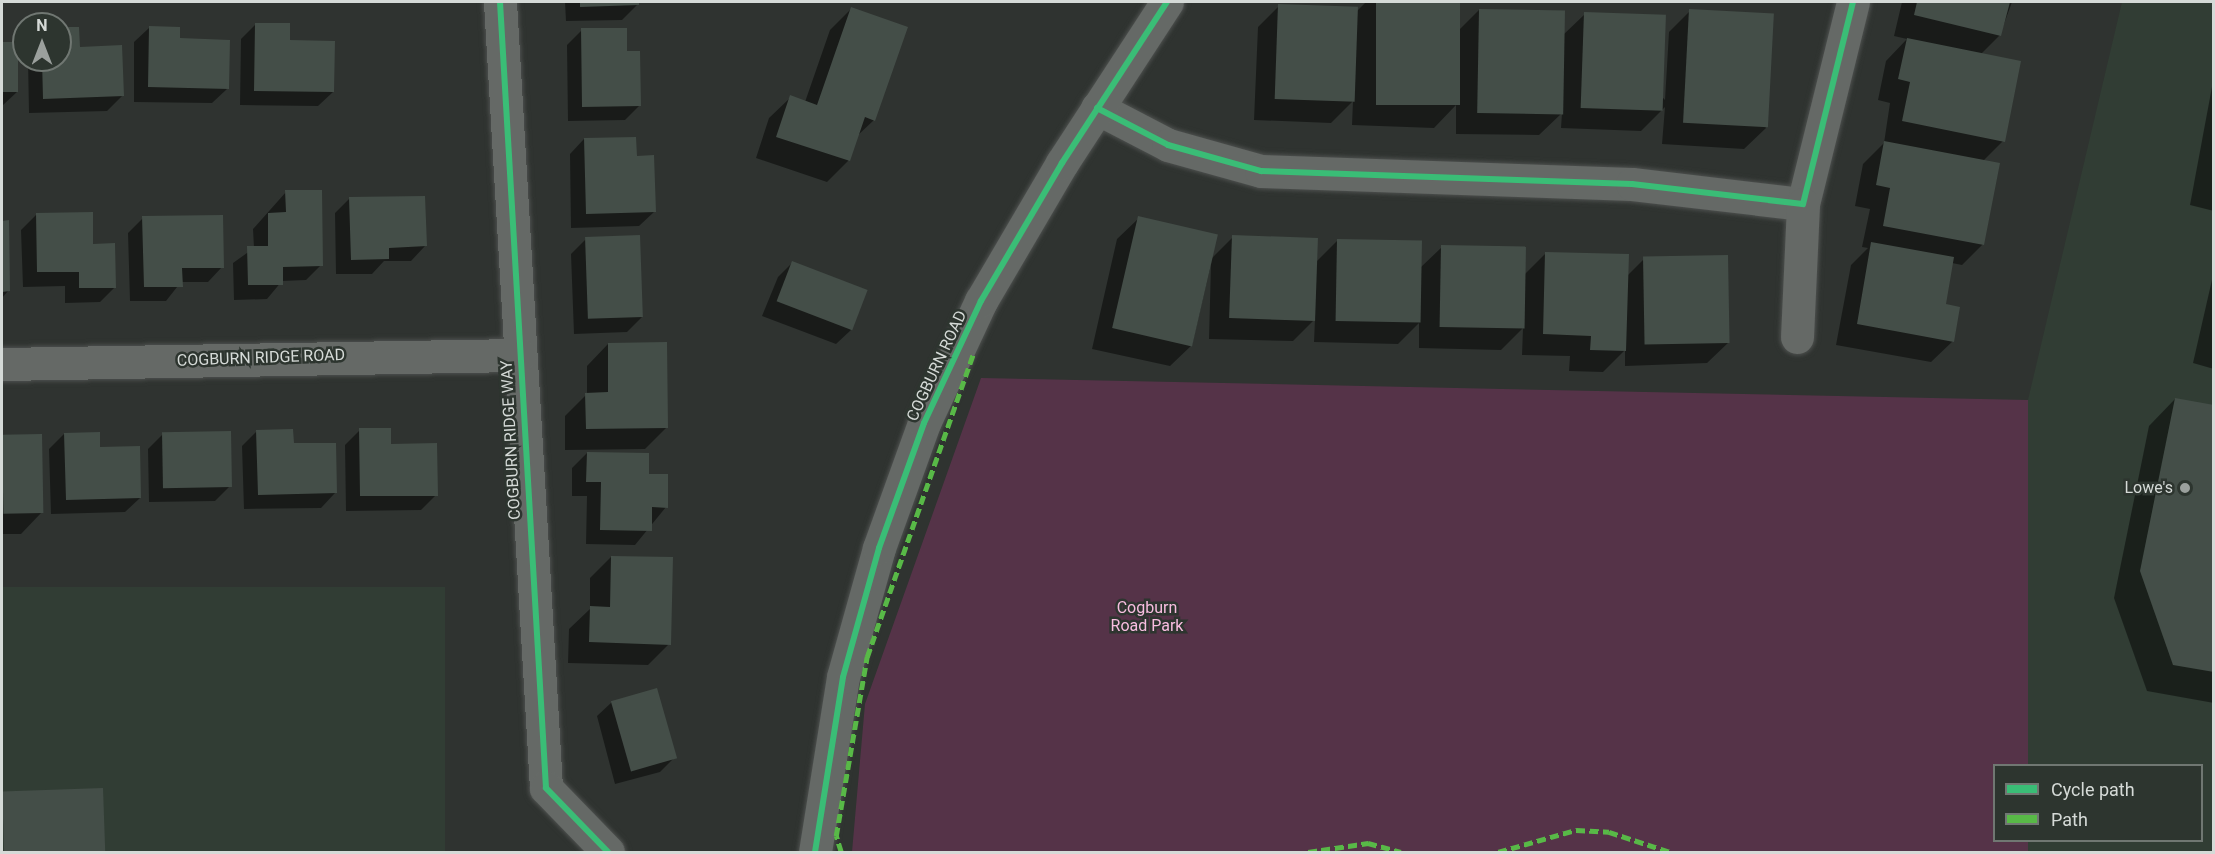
<!DOCTYPE html>
<style>
body{margin:0}
#map{position:relative;width:2215px;height:854px;overflow:hidden;background:#2f3330;font-family:Roboto,sans-serif}
div>[style]{position:absolute}
[style*='--x']{left:calc(var(--x)*1px);top:calc(var(--y)*1px);width:calc(var(--w)*1px);rotate:calc(var(--a)*1deg)}
.built>*{inset:0;background:#313d34;transform-origin:0 0}
.green>*{inset:0;background:#553348}
.shadow>*{inset:0;background:#0007;transform-origin:0 0}
.building>*{inset:0;background:#444e48;transform-origin:0 0}
.roads{filter:drop-shadow(0 0 2px #4d504e) drop-shadow(0 0 2px #4d504e)}
.minor>*{height:33px;margin:-16.5px;padding:0 16.5px;transform-origin:16.5px;border-radius:16.5px;background:#656966}
.quiet>*{height:4.5px;margin-top:-2.25px;transform-origin:0;background:repeating-linear-gradient(90deg,#58b947 0 9px,transparent 0 13.5px)}
.cycleway>*{height:6px;margin:-3px;padding:0 3px;transform-origin:3px;border-radius:3px;background:#3abd76}
.dots>*{width:16px;height:16px;translate:-50% -50%;box-sizing:border-box;border:3px solid #2d352f;border-radius:50%}
span{translate:-50% -50%;white-space:nowrap;text-align:center;line-height:1.15;-webkit-text-stroke:5px #2d352f;paint-order:stroke}
.street-label{font-size:16px;color:#d5dad7}
.poi-label{font-size:16px;color:#d5dad7}
.right{translate:-100% -50%;text-align:right}
.park-label{font-size:16px;color:#f8bde0}
.frame{position:absolute;inset:0;border:3px solid #d5dad7;pointer-events:none}
.legend{position:absolute;left:1993px;top:764px;width:210px;height:78px;box-sizing:border-box;background:#2d352f;border:2px solid #707772;margin:0;padding:8px 10px;list-style:none;font-size:18px;color:#d5dad7}
.legend li{display:flex;align-items:center;gap:12px;height:30px}
.legend b{width:30px;border:2px solid #707772}
.north{position:absolute;left:12px;top:12px;width:60px;height:60px;box-sizing:border-box;background:#2d352f;border:2px solid #707772;border-radius:50%;rotate:0deg;font-size:16px;font-weight:700;line-height:24px;text-align:center;color:#d5dad7}
.north::after{content:'';display:block;margin:auto;width:21px;height:27px;background:#9ba09d;clip-path:polygon(50% 0,100% 100%,50% 72%,0 100%)}
</style>
<div id="map">
<div class="built">
<div style="clip-path:polygon(2122px 2px,2213px 2px,2213px 852px,2028px 852px,2028px 841px,2202px 840px,2202px 766px,2028px 766px,2028px 400px)"></div>
<div style="left:445px;top:587px;width:265px;height:443px;rotate:90deg"></div>
</div>
<div class="green">
<div style="clip-path:polygon(981px 378px,2028px 400px,2028px 765px,1994px 766px,1994px 840px,2028px 841px,2028px 852px,852px 852px,865px 704px)"></div>
</div>
<div class="shadow">
<div style="clip-path:polygon(565px 2px,637px 2px,637px 5px,622px 20px,566px 21px)"></div>
<div style="clip-path:polygon(1366px 2px,1458px 2px,1457px 32px,1479px 10px,1562px 36px,1585px 14px,1665px 100px,1669px 32px,1690px 11px,1766px 128px,1744px 149px,1662px 144px,1665px 107px,1641px 131px,1561px 128px,1562px 113px,1539px 135px,1456px 134px,1456px 105px,1434px 128px,1352px 125px,1353px 101px,1331px 123px,1254px 120px,1258px 27px,1279px 6px,1356px 12px)"></div>
<div style="clip-path:polygon(1902px 2px,2012px 2px,2000px 35px,1981px 54px,2003px 141px,1983px 161px,1983px 244px,1962px 265px,1952px 263px,1944px 306px,1953px 341px,1931px 362px,1836px 345px,1851px 265px,1868px 248px,1862px 247px,1870px 209px,1855px 206px,1863px 164px,1884px 143px,1890px 103px,1878px 100px,1886px 61px,1907px 39px,1894px 36px)"></div>
<div style="clip-path:polygon(851px 9px,874px 120px,856px 137px,848px 161px,827px 182px,756px 158px,769px 118px,791px 97px,805px 102px,830px 30px)"></div>
<div style="clip-path:polygon(255px 25px,289px 42px,333px 92px,318px 106px,240px 105px,241px 39px)"></div>
<div style="clip-path:polygon(149px 28px,178px 40px,227px 89px,212px 103px,134px 102px,134px 42px)"></div>
<div style="clip-path:polygon(60px 29px,122px 96px,107px 111px,29px 113px,28px 60px,60px 60px)"></div>
<div style="clip-path:polygon(582px 30px,640px 105px,625px 120px,568px 121px,567px 45px)"></div>
<div style="clip-path:polygon(2px 44px,17px 44px,18px 91px,2px 106px)"></div>
<div style="clip-path:polygon(2214px 76px,2214px 211px,2190px 205px)"></div>
<div style="clip-path:polygon(584px 139px,635px 158px,654px 212px,639px 226px,571px 228px,570px 154px)"></div>
<div style="clip-path:polygon(286px 192px,321px 265px,306px 280px,282px 281px,267px 299px,234px 300px,233px 263px,254px 248px,253px 229px)"></div>
<div style="clip-path:polygon(350px 198px,425px 246px,411px 261px,384px 261px,372px 274px,336px 274px,335px 213px)"></div>
<div style="clip-path:polygon(36px 215px,92px 245px,115px 287px,100px 302px,65px 303px,65px 286px,23px 287px,21px 230px)"></div>
<div style="clip-path:polygon(143px 218px,222px 267px,208px 282px,181px 282px,166px 301px,130px 301px,128px 233px)"></div>
<div style="clip-path:polygon(1139px 218px,1211px 259px,1233px 237px,1316px 262px,1338px 240px,1420px 268px,1442px 247px,1524px 275px,1546px 253px,1627px 276px,1644px 259px,1729px 342px,1707px 363px,1625px 366px,1625px 350px,1603px 372px,1569px 371px,1570px 356px,1522px 355px,1523px 328px,1501px 350px,1419px 348px,1419px 323px,1398px 344px,1314px 342px,1315px 319px,1293px 341px,1209px 339px,1211px 264px,1192px 345px,1170px 366px,1092px 349px,1117px 239px)"></div>
<div style="clip-path:polygon(2px 222px,7px 222px,8px 291px,2px 298px)"></div>
<div style="clip-path:polygon(586px 239px,642px 317px,627px 332px,574px 334px,571px 254px)"></div>
<div style="clip-path:polygon(793px 262px,851px 330px,836px 344px,762px 316px,778px 277px)"></div>
<div style="clip-path:polygon(2214px 271px,2214px 369px,2193px 363px)"></div>
<div style="clip-path:polygon(608px 344px,667px 427px,645px 449px,565px 450px,565px 416px,587px 394px,587px 366px)"></div>
<div style="clip-path:polygon(2175px 399px,2214px 407px,2214px 703px,2147px 691px,2114px 598px,2149px 426px)"></div>
<div style="clip-path:polygon(360px 430px,436px 495px,421px 510px,346px 511px,345px 445px)"></div>
<div style="clip-path:polygon(257px 431px,292px 445px,335px 493px,321px 508px,244px 509px,242px 446px)"></div>
<div style="clip-path:polygon(64px 434px,99px 448px,140px 498px,125px 512px,51px 514px,49px 449px)"></div>
<div style="clip-path:polygon(163px 434px,230px 486px,215px 501px,149px 502px,148px 449px)"></div>
<div style="clip-path:polygon(40px 435px,42px 512px,21px 534px,2px 534px,2px 437px)"></div>
<div style="clip-path:polygon(587px 453px,647px 475px,666px 507px,635px 545px,586px 544px,587px 496px,572px 496px,572px 468px)"></div>
<div style="clip-path:polygon(611px 557px,669px 644px,648px 665px,568px 663px,569px 629px,590px 609px,590px 578px)"></div>
<div style="clip-path:polygon(612px 702px,675px 757px,660px 772px,615px 784px,597px 716px)"></div>
<div style="left:101px;top:790px;width:62px;height:99px;rotate:87deg"></div>
</div>
<div class="building">
<div style="clip-path:polygon(580px 2px,639px 2px,639px 5px,580px 7px)"></div>
<div style="left:1376px;top:2px;width:84px;height:103px"></div>
<div style="clip-path:polygon(1917px 2px,2010px 2px,2001px 36px,1914px 15px)"></div>
<div style="left:1278px;top:4px;width:80px;height:95px;rotate:2deg"></div>
<div style="clip-path:polygon(851px 7px,908px 27px,875px 121px,865px 117px,850px 161px,776px 137px,790px 95px,817px 105px)"></div>
<div style="left:1479px;top:9px;width:86px;height:104px;rotate:1deg"></div>
<div style="left:1689px;top:9px;width:85px;height:114px;rotate:3deg"></div>
<div style="left:1584px;top:12px;width:82px;height:96px;rotate:2deg"></div>
<div style="clip-path:polygon(255px 23px,290px 23px,290px 40px,335px 41px,334px 92px,254px 91px)"></div>
<div style="clip-path:polygon(149px 26px,180px 27px,180px 38px,230px 40px,229px 89px,148px 87px)"></div>
<div style="clip-path:polygon(60px 27px,79px 27px,80px 47px,122px 45px,124px 96px,43px 99px,42px 60px,60px 60px)"></div>
<div style="clip-path:polygon(581px 28px,627px 28px,627px 51px,640px 51px,641px 106px,582px 107px)"></div>
<div style="clip-path:polygon(1907px 38px,2021px 61px,2005px 142px,1902px 121px,1910px 82px,1898px 79px)"></div>
<div style="left:2px;top:42px;width:16px;height:50px"></div>
<div style="clip-path:polygon(636px 137px,637px 156px,654px 155px,656px 212px,586px 214px,584px 138px)"></div>
<div style="clip-path:polygon(1884px 141px,2000px 163px,1984px 245px,1883px 226px,1890px 188px,1876px 185px)"></div>
<div style="clip-path:polygon(285px 190px,322px 190px,323px 266px,283px 267px,283px 285px,248px 285px,247px 246px,268px 246px,268px 213px,286px 212px)"></div>
<div style="clip-path:polygon(425px 196px,427px 246px,389px 248px,389px 259px,351px 260px,349px 197px)"></div>
<div style="clip-path:polygon(93px 212px,93px 244px,115px 243px,116px 288px,79px 288px,79px 272px,37px 272px,36px 213px)"></div>
<div style="clip-path:polygon(223px 215px,224px 268px,182px 268px,183px 287px,144px 287px,142px 216px)"></div>
<div style="left:1138px;top:216px;width:82px;height:115px;rotate:13deg"></div>
<div style="clip-path:polygon(9px 220px,10px 291px,2px 292px,2px 221px)"></div>
<div style="left:640px;top:235px;width:82px;height:55px;rotate:88deg"></div>
<div style="left:1232px;top:235px;width:86px;height:83px;rotate:2deg"></div>
<div style="left:1337px;top:239px;width:85px;height:82px;rotate:1deg"></div>
<div style="clip-path:polygon(1871px 242px,1954px 257px,1946px 304px,1960px 307px,1954px 342px,1857px 324px)"></div>
<div style="left:1441px;top:245px;width:85px;height:82px;rotate:1deg"></div>
<div style="clip-path:polygon(1545px 252px,1629px 254px,1626px 351px,1590px 350px,1591px 336px,1543px 334px)"></div>
<div style="left:1728px;top:255px;width:88px;height:85px;rotate:89deg"></div>
<div style="left:792px;top:261px;width:81px;height:43px;rotate:21deg"></div>
<div style="clip-path:polygon(667px 342px,668px 428px,586px 429px,585px 393px,608px 392px,608px 343px)"></div>
<div style="clip-path:polygon(2175px 398px,2214px 405px,2214px 672px,2173px 665px,2140px 571px)"></div>
<div style="clip-path:polygon(359px 428px,391px 428px,391px 444px,437px 443px,438px 496px,360px 496px)"></div>
<div style="clip-path:polygon(293px 429px,294px 443px,336px 443px,337px 493px,258px 495px,256px 430px)"></div>
<div style="left:231px;top:431px;width:56px;height:69px;rotate:89deg"></div>
<div style="clip-path:polygon(100px 432px,100px 447px,140px 446px,141px 498px,66px 500px,64px 433px)"></div>
<div style="left:42px;top:434px;width:79px;height:40px;rotate:89deg"></div>
<div style="clip-path:polygon(587px 452px,649px 453px,649px 474px,668px 474px,668px 508px,652px 507px,652px 531px,600px 530px,601px 482px,586px 482px)"></div>
<div style="clip-path:polygon(611px 556px,673px 557px,671px 645px,589px 642px,590px 606px,610px 607px)"></div>
<div style="left:657px;top:688px;width:73px;height:48px;rotate:74deg"></div>
<div style="left:103px;top:788px;width:64px;height:101px;rotate:88deg"></div>
</div>
<div class="roads">
<div class="minor">
<div style="--x:500;--y:2;--w:787;--a:86.65"></div>
<div style="--x:546;--y:788;--w:89;--a:45.9"></div>
<div style="--x:1097;--y:108;--w:80;--a:27.5"></div>
<div style="--x:1168;--y:145;--w:97;--a:15.6"></div>
<div style="--x:1261;--y:171;--w:371;--a:2"></div>
<div style="--x:1632;--y:184;--w:172;--a:6.7"></div>
<div style="--x:1803;--y:204;--w:208;--a:-76.1"></div>
<div style="--x:1797;--y:337;--w:133;--a:-87.4"></div>
<div style="--x:2;--y:364;--w:518;--a:-1"></div>
<div style="--x:815;--y:852;--w:177;--a:-80.9"></div>
<div style="--x:843;--y:677;--w:134;--a:-74.4"></div>
<div style="--x:879;--y:548;--w:133;--a:-70.2"></div>
<div style="--x:924;--y:423;--w:135;--a:-65"></div>
<div style="--x:981;--y:301;--w:160;--a:-59.6"></div>
<div style="--x:1062;--y:163;--w:192;--a:-56.9"></div>
</div>
</div>
<div class="quiet">
<div style="--x:841;--y:852;--w:17;--a:-107"></div>
<div style="--x:836;--y:836;--w:182;--a:-80.2"></div>
<div style="--x:867;--y:657;--w:323;--a:-70.7"></div>
<div style="--x:1308;--y:852;--w:61;--a:-8.5"></div>
<div style="--x:1368;--y:843;--w:34;--a:15"></div>
<div style="--x:1498;--y:852;--w:81;--a:-15.8"></div>
<div style="--x:1576;--y:830;--w:33;--a:3"></div>
<div style="--x:1609;--y:832;--w:64;--a:18.2"></div>
</div>
<div class="cycleway">
<div style="--x:500;--y:2;--w:787;--a:86.65"></div>
<div style="--x:546;--y:788;--w:89;--a:45.9"></div>
<div style="--x:1097;--y:108;--w:80;--a:27.5"></div>
<div style="--x:1168;--y:145;--w:97;--a:15.6"></div>
<div style="--x:1261;--y:171;--w:371;--a:2"></div>
<div style="--x:1632;--y:184;--w:172;--a:6.7"></div>
<div style="--x:1803;--y:204;--w:208;--a:-76.1"></div>
<div style="--x:815;--y:852;--w:177;--a:-80.9"></div>
<div style="--x:843;--y:677;--w:134;--a:-74.4"></div>
<div style="--x:879;--y:548;--w:133;--a:-70.2"></div>
<div style="--x:924;--y:423;--w:135;--a:-65"></div>
<div style="--x:981;--y:301;--w:160;--a:-59.6"></div>
<div style="--x:1062;--y:163;--w:192;--a:-56.9"></div>
</div>
<div class="dots">
<div style="left:2185px;top:488px;background:#9ba09d"></div>
</div>
<div class="street-label">
<span style="left:261px;top:358px;rotate:-2deg">COGBURN RIDGE ROAD</span>
<span style="left:937px;top:366px;rotate:-65deg">COGBURN ROAD</span>
<span style="left:511px;top:440px;rotate:-93deg">COGBURN RIDGE WAY</span>
</div>
<div class="poi-label">
<span class="right" style="left:2173px;top:488px">Lowe's</span>
</div>
<div class="park-label">
<span style="left:1147px;top:617px">Cogburn<br>Road Park</span>
</div>
<div class="frame"></div>
<ul class="legend">
<li><b style="height:8px;background:#3abd76"></b>Cycle path</li>
<li><b style="height:8px;background:#58b947"></b>Path</li>
</ul>
<div class="north">N</div>
</div>
